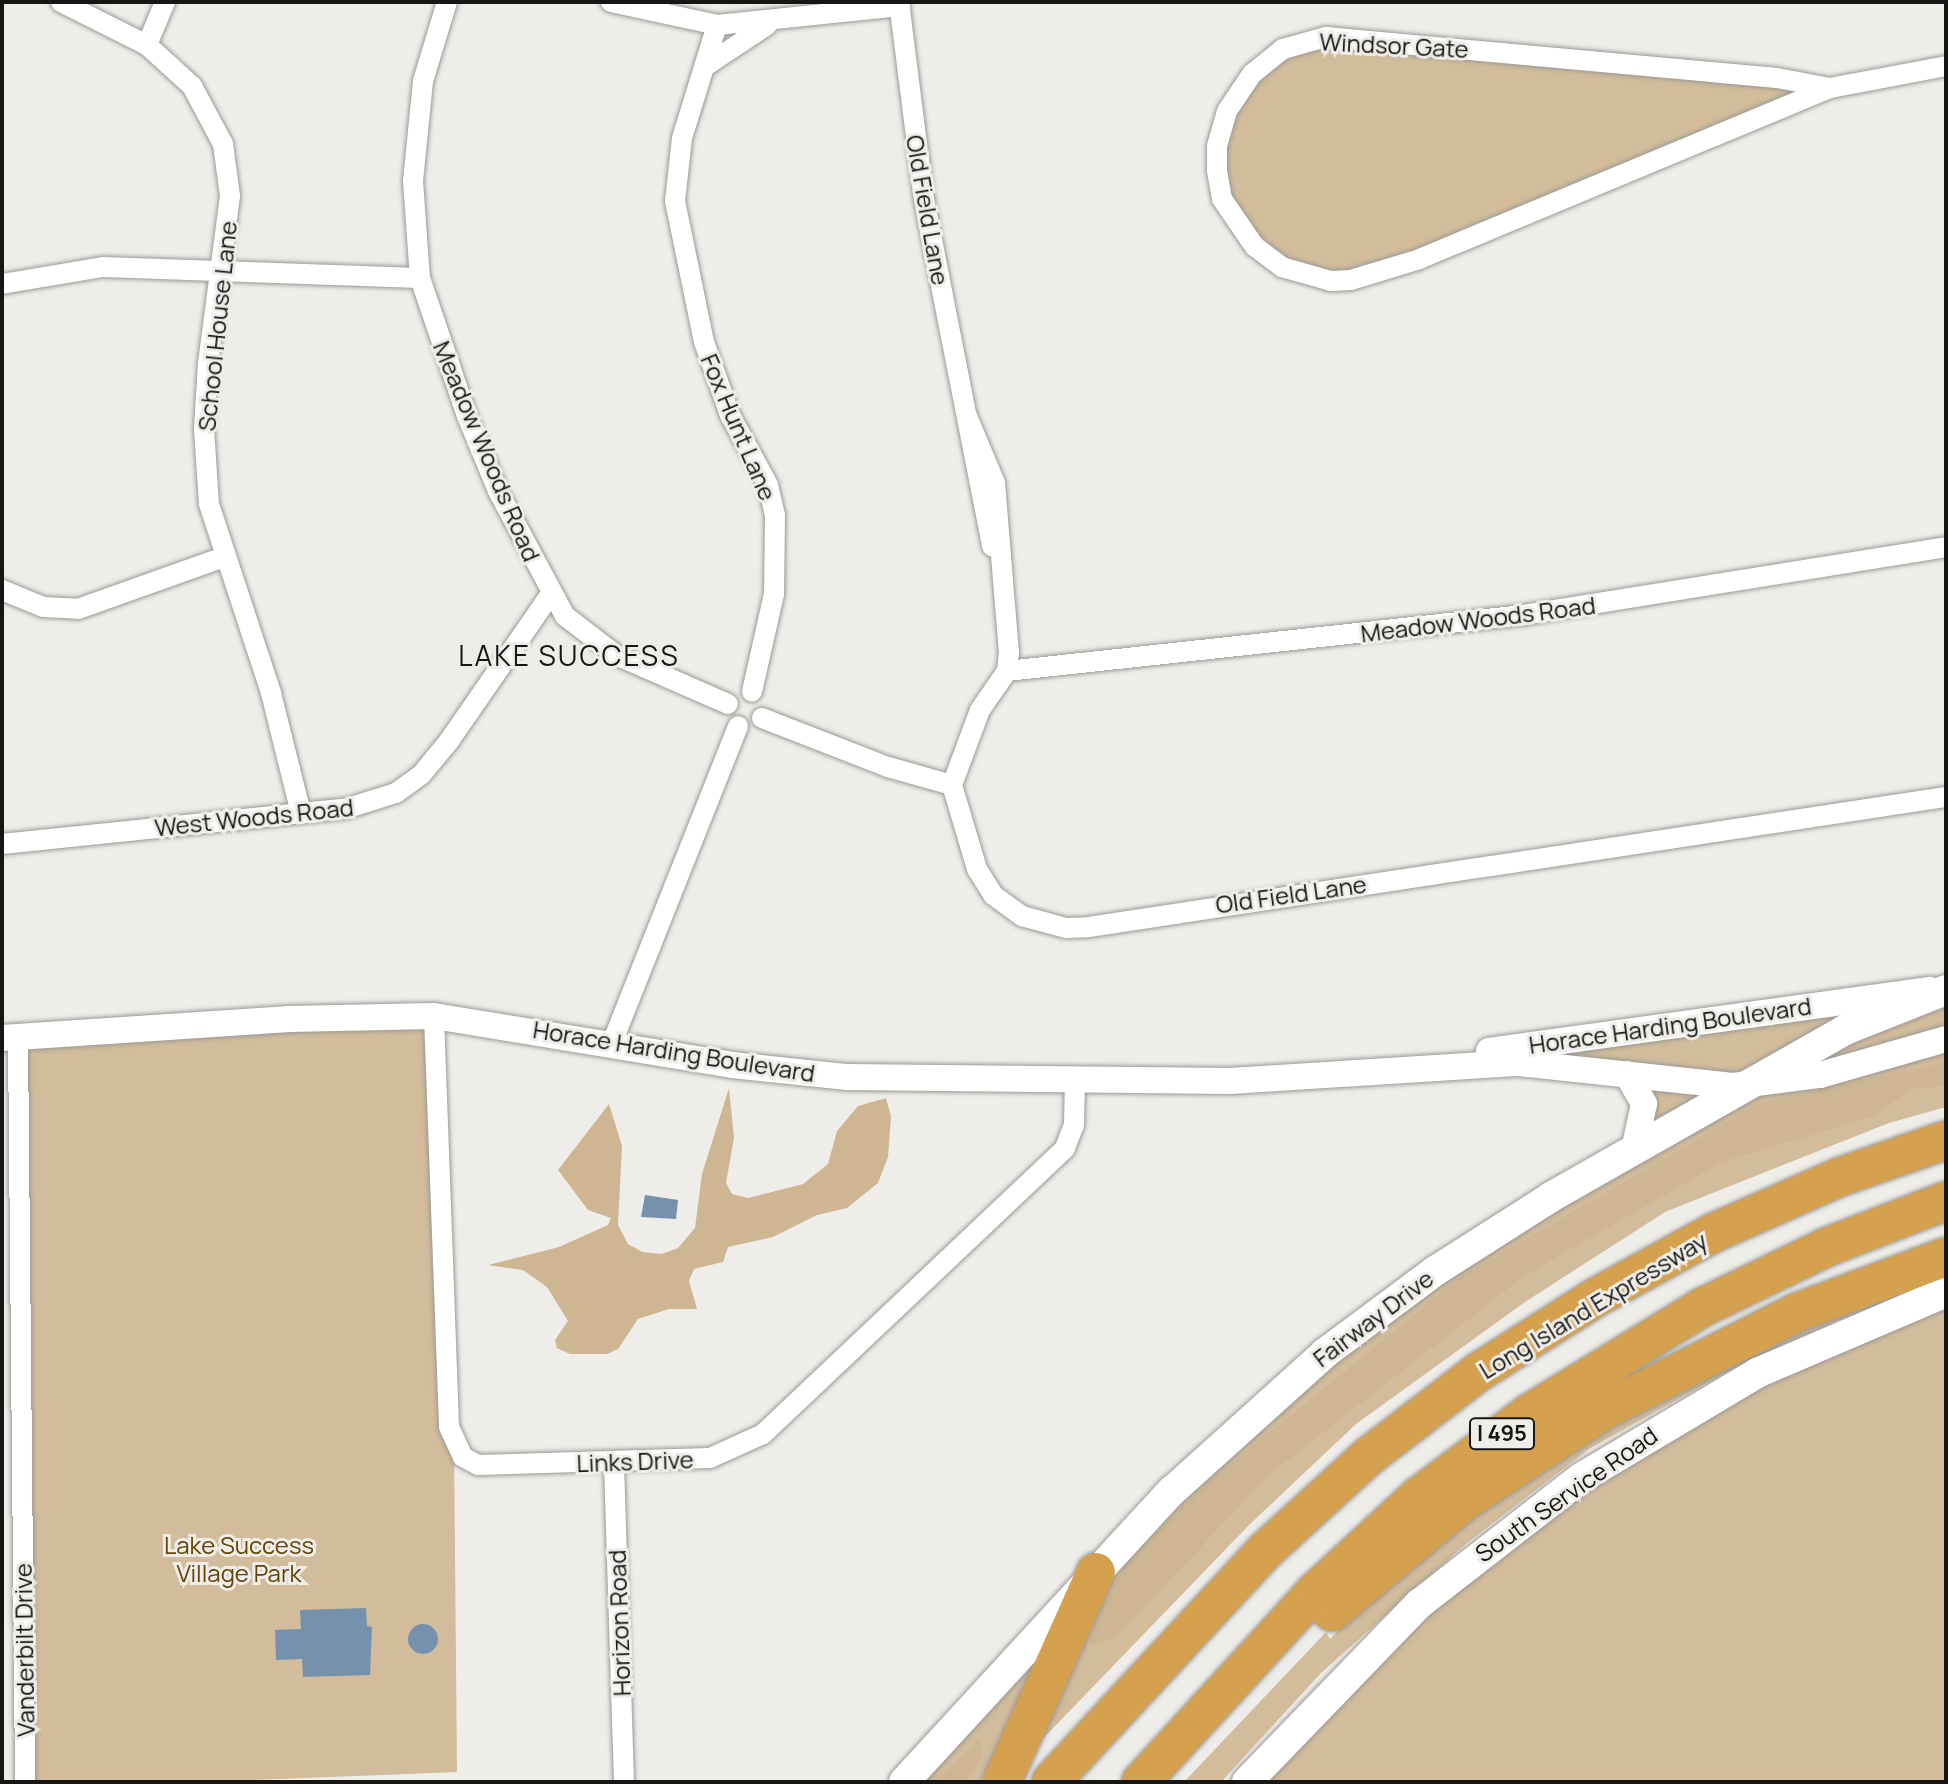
<!DOCTYPE html>
<style>
body{margin:0}
#map{position:relative;width:1948px;height:1784px;overflow:hidden;background:#efede9;font-family:Manrope,sans-serif}
div>[style]{position:absolute}
[style*='--x']{left:calc(var(--x)*1px);top:calc(var(--y)*1px);width:calc(var(--w)*1px);rotate:calc(var(--a)*1deg)}
.green>*{inset:0;background:#d3bc9b}
.forest>*{inset:0;background:#ceb693}
.water>*{inset:0;background:#7591ae}
.round{border-radius:50%}
.roads{filter:drop-shadow(0 0 2px #9b9996) drop-shadow(0 0 2px #9b9996)}
.minor>*{height:20px;margin:-10px;padding:0 10px;transform-origin:10px;border-radius:10px;background:#fff}
.tertiary>*{height:26px;margin:-13px;padding:0 13px;transform-origin:13px;border-radius:13px;background:#fff}
.secondary>*{height:30px;margin:-15px;padding:0 15px;transform-origin:15px;border-radius:15px;background:#fff}
.motorway>*{height:38px;margin:-19px;padding:0 19px;transform-origin:19px;border-radius:19px;background:#d5a14f}
span{translate:-50% -50%;white-space:nowrap;text-align:center;line-height:1.15;-webkit-text-stroke:6px #efede9;paint-order:stroke}
.shield-label span{padding:2px 6px;background:#efede9;border:2px solid;border-radius:6px;-webkit-text-stroke-width:0}
.shield-label{font-size:22px;color:#171615;font-weight:700}
.street-label{font-size:24px;color:#171615}
.park-label{font-size:24px;color:#654404}
.quarter-label{font-size:28px;color:#171615;letter-spacing:2px}
.frame{position:absolute;inset:0;border:4px solid #171615;pointer-events:none}
</style>
<div id="map">
<div class="green">
<div style="clip-path:polygon(1304px 40px,1830px 88px,1351px 280px,1282px 267px,1222px 199px,1227px 111px,1241px 88px)"></div>
<div style="clip-path:polygon(1946px 989px,1946px 1039px,1794px 1080px,1634px 1150px,1638px 1090px,1519px 1046px)"></div>
<div style="clip-path:polygon(434px 1016px,454px 1444px,457px 1772px,200px 1782px,26px 1782px,18px 1036px)"></div>
<div style="clip-path:polygon(1946px 1050px,1946px 1107px,1889px 1123px,1665px 1212px,1525px 1302px,1356px 1424px,1249px 1525px,1031px 1751px,1084px 1624px,1129px 1550px,1295px 1389px,1447px 1275px,1747px 1098px)"></div>
<div style="clip-path:polygon(1940px 1274px,1737px 1366px,1589px 1449px,1467px 1543px,1321px 1673px,1221px 1782px,1184px 1782px,1326px 1632px,1330px 1639px,1371px 1597px,1474px 1514px,1696px 1373px)"></div>
<div style="clip-path:polygon(1946px 1298px,1946px 1782px,1253px 1782px,1365px 1661px,1626px 1452px)"></div>
<div style="clip-path:polygon(1043px 1647px,1045px 1658px,980px 1782px,917px 1782px)"></div>
</div>
<div class="forest">
<div style="clip-path:polygon(1946px 1062px,1946px 1086px,1911px 1089px,1875px 1116px,1722px 1162px,1524px 1276px,1271px 1473px,1118px 1635px,1093px 1646px,1089px 1640px,1125px 1564px,1203px 1487px,1459px 1278px,1758px 1104px)"></div>
<div style="clip-path:polygon(729px 1088px,734px 1138px,726px 1183px,732px 1194px,748px 1198px,803px 1184px,828px 1164px,837px 1131px,858px 1106px,886px 1098px,891px 1116px,888px 1157px,878px 1183px,847px 1208px,817px 1215px,773px 1237px,728px 1247px,723px 1262px,694px 1269px,689px 1281px,697px 1309px,669px 1309px,638px 1319px,618px 1349px,607px 1354px,570px 1354px,557px 1348px,555px 1340px,568px 1321px,547px 1287px,523px 1270px,488px 1265px,559px 1247px,608px 1225px,611px 1218px,588px 1210px,558px 1170px,609px 1104px,622px 1146px,618px 1225px,628px 1244px,642px 1252px,662px 1254px,678px 1248px,695px 1228px,702px 1174px)"></div>
<div style="clip-path:polygon(980px 1739px,982px 1755px,967px 1782px,934px 1782px)"></div>
</div>
<div class="water">
<div style="clip-path:polygon(645px 1195px,678px 1200px,676px 1219px,641px 1217px)"></div>
<div style="clip-path:polygon(366px 1608px,367px 1626px,372px 1627px,370px 1675px,303px 1677px,302px 1659px,276px 1660px,275px 1630px,301px 1629px,300px 1610px)"></div>
<div class="round" style="left:408px;top:1624px;width:30px;height:30px"></div>
</div>
<div class="roads">
<div class="minor">
<div style="--x:61;--y:2;--w:96;--a:26.6"></div>
<div style="--x:147;--y:45;--w:61;--a:42.3"></div>
<div style="--x:192;--y:86;--w:66;--a:61.9"></div>
<div style="--x:223;--y:144;--w:52;--a:82.3"></div>
<div style="--x:230;--y:196;--w:168;--a:97.5"></div>
<div style="--x:208;--y:363;--w:66;--a:93.5"></div>
<div style="--x:204;--y:429;--w:75;--a:86.2"></div>
<div style="--x:209;--y:504;--w:199;--a:71.8"></div>
<div style="--x:271;--y:693;--w:124;--a:76"></div>
<div style="--x:447;--y:2;--w:83;--a:106.9"></div>
<div style="--x:423;--y:81;--w:100;--a:95.7"></div>
<div style="--x:413;--y:181;--w:97;--a:85.9"></div>
<div style="--x:420;--y:278;--w:146;--a:71.2"></div>
<div style="--x:467;--y:416;--w:81;--a:67.5"></div>
<div style="--x:498;--y:491;--w:142;--a:61.8"></div>
<div style="--x:565;--y:616;--w:64;--a:37.4"></div>
<div style="--x:616;--y:655;--w:122;--a:23.6"></div>
<div style="--x:611;--y:2;--w:108;--a:12.2"></div>
<div style="--x:717;--y:25;--w:184;--a:-5.9"></div>
<div style="--x:899;--y:2;--w:199;--a:82.8"></div>
<div style="--x:924;--y:199;--w:354;--a:78.9"></div>
<div style="--x:717;--y:25;--w:118;--a:107.2"></div>
<div style="--x:682;--y:138;--w:63;--a:96.3"></div>
<div style="--x:675;--y:201;--w:144;--a:78.4"></div>
<div style="--x:704;--y:342;--w:77;--a:70.4"></div>
<div style="--x:730;--y:415;--w:80;--a:61.5"></div>
<div style="--x:768;--y:485;--w:31;--a:77"></div>
<div style="--x:775;--y:515;--w:79;--a:90.7"></div>
<div style="--x:774;--y:594;--w:100;--a:102.7"></div>
<div style="--x:1326;--y:37;--w:453;--a:5.2"></div>
<div style="--x:1777;--y:78;--w:54;--a:10.7"></div>
<div style="--x:1830;--y:88;--w:444;--a:157.4"></div>
<div style="--x:1420;--y:259;--w:72;--a:163.1"></div>
<div style="--x:1351;--y:280;--w:20;--a:177"></div>
<div style="--x:1331;--y:281;--w:51;--a:-164.1"></div>
<div style="--x:1282;--y:267;--w:34;--a:-143"></div>
<div style="--x:1255;--y:247;--w:58;--a:-124.5"></div>
<div style="--x:1222;--y:199;--w:29;--a:-100"></div>
<div style="--x:1217;--y:170;--w:24;--a:-90"></div>
<div style="--x:1217;--y:146;--w:36;--a:-74"></div>
<div style="--x:1227;--y:111;--w:45;--a:-56"></div>
<div style="--x:1252;--y:74;--w:40;--a:-39"></div>
<div style="--x:1283;--y:49;--w:45;--a:-15.6"></div>
<div style="--x:147;--y:45;--w:47;--a:-67.3"></div>
<div style="--x:704;--y:67;--w:76;--a:-33.7"></div>
<div style="--x:1830;--y:88;--w:118;--a:-10.7"></div>
<div style="--x:2;--y:284;--w:102;--a:-9.6"></div>
<div style="--x:103;--y:267;--w:317;--a:2"></div>
<div style="--x:967;--y:416;--w:73;--a:67.3"></div>
<div style="--x:995;--y:483;--w:170;--a:85.3"></div>
<div style="--x:1009;--y:652;--w:19;--a:96"></div>
<div style="--x:1007;--y:671;--w:47;--a:124.7"></div>
<div style="--x:980;--y:710;--w:80;--a:110.5"></div>
<div style="--x:952;--y:785;--w:88;--a:73.4"></div>
<div style="--x:977;--y:869;--w:31;--a:58"></div>
<div style="--x:993;--y:895;--w:36;--a:36"></div>
<div style="--x:1022;--y:916;--w:46;--a:15.3"></div>
<div style="--x:1066;--y:928;--w:23;--a:-2"></div>
<div style="--x:1089;--y:927;--w:867;--a:-8.63"></div>
<div style="--x:2;--y:590;--w:44;--a:22.5"></div>
<div style="--x:43;--y:607;--w:35;--a:3"></div>
<div style="--x:78;--y:609;--w:155;--a:-19.6"></div>
<div style="--x:1007;--y:671;--w:519;--a:-6.19"></div>
<div style="--x:1523;--y:615;--w:428;--a:-9.1"></div>
<div style="--x:762;--y:718;--w:135;--a:21.3"></div>
<div style="--x:888;--y:767;--w:66;--a:15.7"></div>
<div style="--x:2;--y:844;--w:348;--a:-5.9"></div>
<div style="--x:348;--y:808;--w:50;--a:-17.4"></div>
<div style="--x:396;--y:793;--w:31;--a:-36"></div>
<div style="--x:421;--y:775;--w:44;--a:-50.5"></div>
<div style="--x:449;--y:741;--w:178;--a:-55.3"></div>
<div style="--x:434;--y:1016;--w:411;--a:87.9"></div>
<div style="--x:449;--y:1427;--w:33;--a:65"></div>
<div style="--x:463;--y:1457;--w:17;--a:28"></div>
<div style="--x:478;--y:1465;--w:232;--a:-1.7"></div>
<div style="--x:710;--y:1458;--w:58;--a:-24.4"></div>
<div style="--x:763;--y:1434;--w:416;--a:-43.4"></div>
<div style="--x:1065;--y:1148;--w:25;--a:-69"></div>
<div style="--x:1074;--y:1125;--w:44;--a:-88.7"></div>
<div style="--x:18;--y:1037;--w:745;--a:89.46"></div>
<div style="--x:612;--y:1043;--w:341;--a:-68.3"></div>
<div style="--x:614;--y:1464;--w:318;--a:88.2"></div>
</div>
<div class="tertiary">
<div style="--x:2;--y:1038;--w:288;--a:-3.8"></div>
<div style="--x:289;--y:1019;--w:145;--a:-1.2"></div>
<div style="--x:434;--y:1016;--w:302;--a:9.3"></div>
<div style="--x:732;--y:1065;--w:116;--a:6"></div>
<div style="--x:847;--y:1077;--w:383;--a:0.6"></div>
<div style="--x:1230;--y:1081;--w:290;--a:-3.6"></div>
<div style="--x:1519;--y:1063;--w:215;--a:6.1"></div>
<div style="--x:1733;--y:1086;--w:88;--a:-7.2"></div>
<div style="--x:1820;--y:1075;--w:131;--a:-15.9"></div>
<div style="--x:1489;--y:1051;--w:445;--a:-7.9"></div>
<div style="--x:1627;--y:1074;--w:34;--a:60"></div>
<div style="--x:1644;--y:1104;--w:47;--a:102.3"></div>
</div>
<div class="secondary">
<div style="--x:904;--y:1782;--w:396;--a:-47.4"></div>
<div style="--x:1172;--y:1491;--w:206;--a:-42"></div>
<div style="--x:1325;--y:1353;--w:137;--a:-36.7"></div>
<div style="--x:1435;--y:1271;--w:138;--a:-32.5"></div>
<div style="--x:1551;--y:1197;--w:338;--a:-29.6"></div>
<div style="--x:1845;--y:1030;--w:109;--a:-21.6"></div>
<div style="--x:1247;--y:1782;--w:248;--a:-46"></div>
<div style="--x:1419;--y:1604;--w:205;--a:-37.9"></div>
<div style="--x:1581;--y:1478;--w:205;--a:-30.8"></div>
<div style="--x:1757;--y:1373;--w:206;--a:-23.2"></div>
</div>
<div class="motorway">
<div style="--x:1332;--y:1612;--w:171;--a:-40"></div>
<div style="--x:1463;--y:1502;--w:171;--a:-33"></div>
<div style="--x:1606;--y:1409;--w:215;--a:-26.8"></div>
<div style="--x:1798;--y:1312;--w:158;--a:-20.4"></div>
<div style="--x:1002;--y:1782;--w:230;--a:-65.9"></div>
<div style="--x:1051;--y:1782;--w:316;--a:-47.2"></div>
<div style="--x:1266;--y:1550;--w:139;--a:-42.4"></div>
<div style="--x:1369;--y:1456;--w:136;--a:-37.5"></div>
<div style="--x:1477;--y:1373;--w:138;--a:-32.5"></div>
<div style="--x:1593;--y:1299;--w:137;--a:-28.8"></div>
<div style="--x:1713;--y:1233;--w:139;--a:-23.8"></div>
<div style="--x:1840;--y:1177;--w:112;--a:-19.2"></div>
<div style="--x:1141;--y:1782;--w:258;--a:-47.5"></div>
<div style="--x:1315;--y:1592;--w:140;--a:-42.7"></div>
<div style="--x:1418;--y:1497;--w:140;--a:-36.9"></div>
<div style="--x:1530;--y:1413;--w:203;--a:-31.5"></div>
<div style="--x:1703;--y:1307;--w:138;--a:-25.8"></div>
<div style="--x:1827;--y:1247;--w:128;--a:-21.1"></div>
</div>
</div>
<div class="shield-label">
<span style="left:1502px;top:1434px">I 495</span>
</div>
<div class="street-label">
<span style="left:1394px;top:45px;rotate:3deg">Windsor Gate</span>
<span style="left:928px;top:210px;rotate:80deg">Old Field Lane</span>
<span style="left:217px;top:326px;rotate:-84deg">School House Lane</span>
<span style="left:739px;top:427px;rotate:67deg">Fox Hunt Lane</span>
<span style="left:487px;top:451px;rotate:67deg">Meadow Woods Road</span>
<span style="left:1478px;top:619px;rotate:-7deg">Meadow Woods Road</span>
<span style="left:254px;top:817px;rotate:-6deg">West Woods Road</span>
<span style="left:1291px;top:894px;rotate:-8deg">Old Field Lane</span>
<span style="left:1670px;top:1025px;rotate:-8deg">Horace Harding Boulevard</span>
<span style="left:674px;top:1051px;rotate:9deg">Horace Harding Boulevard</span>
<span style="left:1593px;top:1305px;rotate:-31deg">Long Island Expressway</span>
<span style="left:1373px;top:1318px;rotate:-37deg">Fairway Drive</span>
<span style="left:635px;top:1461px;rotate:-2deg">Links Drive</span>
<span style="left:1566px;top:1494px;rotate:-35deg">South Service Road</span>
<span style="left:619px;top:1623px;rotate:-92deg">Horizon Road</span>
<span style="left:24px;top:1650px;rotate:-91deg">Vanderbilt Drive</span>
</div>
<div class="park-label">
<span style="left:239px;top:1559px">Lake Success<br>Village Park</span>
</div>
<div class="quarter-label">
<span style="left:569px;top:655px">LAKE SUCCESS</span>
</div>
<div class="frame"></div>
</div>
